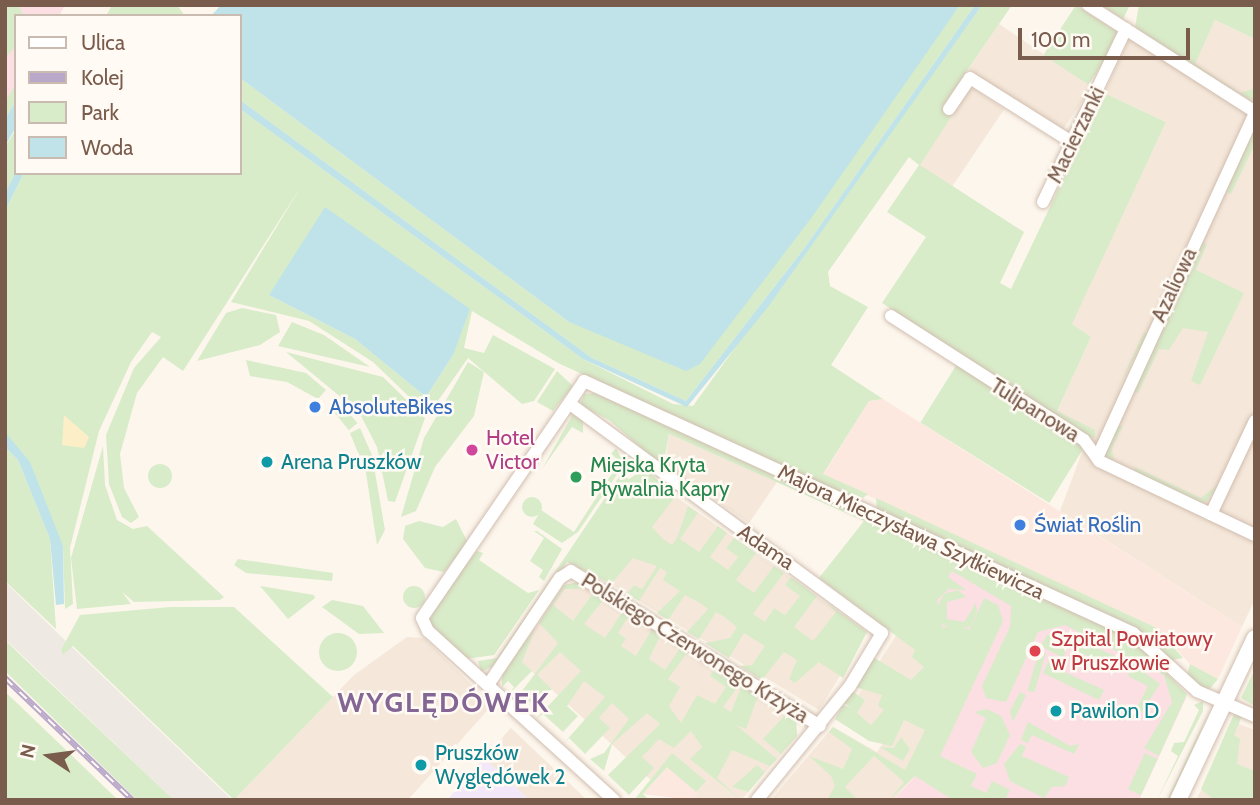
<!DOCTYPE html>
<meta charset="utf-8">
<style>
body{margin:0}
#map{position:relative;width:1260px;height:805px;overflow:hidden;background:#fdf6ec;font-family:Cabin,sans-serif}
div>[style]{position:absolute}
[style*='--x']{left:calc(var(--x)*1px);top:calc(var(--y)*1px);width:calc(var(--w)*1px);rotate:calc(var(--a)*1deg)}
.residential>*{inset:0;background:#f5e8da;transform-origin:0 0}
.commercial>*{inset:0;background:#fde8e0}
.industrial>*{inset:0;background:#efe9e4}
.education>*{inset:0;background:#f3e8fa}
.medical>*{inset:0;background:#fbdfe3}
.green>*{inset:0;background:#d8ecc9;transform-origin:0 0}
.round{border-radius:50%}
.sand>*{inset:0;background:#fcefc7}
.water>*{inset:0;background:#bfe3e8}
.roads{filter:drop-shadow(0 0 2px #d1beb0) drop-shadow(0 0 2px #d1beb0)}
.minor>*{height:12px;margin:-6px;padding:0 6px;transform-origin:6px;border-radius:6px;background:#fff}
.tertiary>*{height:16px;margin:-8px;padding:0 8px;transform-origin:8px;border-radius:8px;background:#fff}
.rail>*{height:6px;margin-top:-3px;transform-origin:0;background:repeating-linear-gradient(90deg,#fffaf3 0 10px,#b9a8c9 0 20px);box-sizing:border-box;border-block:2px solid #b9a8c9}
.dots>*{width:19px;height:19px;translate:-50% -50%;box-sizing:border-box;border:4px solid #fffaf3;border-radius:50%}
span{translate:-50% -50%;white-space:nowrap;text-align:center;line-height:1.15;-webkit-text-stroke:5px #fffaf3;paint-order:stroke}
.street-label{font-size:21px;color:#7a5c4d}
.shop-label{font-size:21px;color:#366cbe}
.left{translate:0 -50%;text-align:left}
.hotel-label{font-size:21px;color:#b23c85}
.culture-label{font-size:21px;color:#0d838f}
.leisure-label{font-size:21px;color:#27864d}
.health-label{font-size:21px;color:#be3a42}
.district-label{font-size:28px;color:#846695;font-weight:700;letter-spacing:2px}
.frame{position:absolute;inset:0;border:7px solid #7a5c4d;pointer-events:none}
.legend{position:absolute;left:14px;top:14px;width:228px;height:161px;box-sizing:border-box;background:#fffaf3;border:2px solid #cabbb1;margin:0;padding:9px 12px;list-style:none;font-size:21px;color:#7a5c4d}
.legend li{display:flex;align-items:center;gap:14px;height:35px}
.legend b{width:35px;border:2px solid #cabbb1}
.north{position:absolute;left:14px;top:721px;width:70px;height:70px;-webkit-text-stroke:5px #fffaf3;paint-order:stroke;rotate:283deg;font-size:19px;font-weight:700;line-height:28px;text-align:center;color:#7a5c4d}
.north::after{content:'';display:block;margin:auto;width:24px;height:32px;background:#7a5c4d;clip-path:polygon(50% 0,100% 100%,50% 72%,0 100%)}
.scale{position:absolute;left:1018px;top:28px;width:172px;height:32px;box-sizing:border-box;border:4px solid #7a5c4d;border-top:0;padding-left:9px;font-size:21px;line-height:24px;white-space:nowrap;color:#7a5c4d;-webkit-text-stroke:5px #fffaf3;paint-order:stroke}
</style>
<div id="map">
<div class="residential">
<div style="clip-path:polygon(1215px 20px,1255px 39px,1255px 599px,1242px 627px,1060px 511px,1090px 431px,1057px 411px,1091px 337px,1071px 324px,1166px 122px,1104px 93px,1135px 27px,1194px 64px)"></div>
<div style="left:999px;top:24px;width:112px;height:55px;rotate:34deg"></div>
<div style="left:971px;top:87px;width:40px;height:94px;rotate:34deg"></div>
<div style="clip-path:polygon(669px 434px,777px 482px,749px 523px,665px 465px)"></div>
<div style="clip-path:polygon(669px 492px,867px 632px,819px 710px,608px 582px)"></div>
<div style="clip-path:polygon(578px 582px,796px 719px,797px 736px,741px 800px,691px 800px,697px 793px,668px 767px,653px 782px,516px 657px,564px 585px)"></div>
<div style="clip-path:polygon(900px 629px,962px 675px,915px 775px,894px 800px,771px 800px,833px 727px,877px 752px,885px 740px,845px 716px)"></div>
<div style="clip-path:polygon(407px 637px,424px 638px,492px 705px,408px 800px,234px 800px,354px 675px)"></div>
<div style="clip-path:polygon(1236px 723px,1255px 730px,1255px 800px,1196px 800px)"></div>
<div style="clip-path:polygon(511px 728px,587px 800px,529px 800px,484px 758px)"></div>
</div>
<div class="commercial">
<div style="clip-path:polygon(883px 399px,1242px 627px,1218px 679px,1190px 664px,1157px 628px,823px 475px,869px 401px)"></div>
<div style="clip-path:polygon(668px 767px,697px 793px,692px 800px,643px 794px)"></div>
</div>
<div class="industrial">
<div style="clip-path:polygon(5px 582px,72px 647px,232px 800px,174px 800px,5px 639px)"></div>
</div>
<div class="education">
<div style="clip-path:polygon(484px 758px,529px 800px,447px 800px)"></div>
</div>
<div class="medical">
<div style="clip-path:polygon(5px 5px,65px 5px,59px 16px,16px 16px,16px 92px,5px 111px)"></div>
<div style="clip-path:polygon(864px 521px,1154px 661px,1186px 698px,1139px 800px,894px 800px,915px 776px,906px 770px,962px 675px,826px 577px)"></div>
</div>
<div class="green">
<div style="clip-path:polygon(5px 5px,18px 5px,23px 14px,16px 16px,16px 46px,5px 58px)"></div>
<div style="clip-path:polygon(112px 5px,177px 5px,185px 16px,106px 16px)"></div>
<div style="clip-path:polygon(960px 5px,975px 5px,806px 246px,686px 401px,592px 358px,240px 100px,240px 78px,569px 322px,700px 363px)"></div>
<div style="clip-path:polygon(evenodd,982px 5px,1012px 5px,943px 106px,953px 114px,920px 165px,1024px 232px,1000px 283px,1011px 289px,1104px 93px,1166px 122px,1072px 324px,1091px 337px,1057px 411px,1095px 430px,1095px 438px,1087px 438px,882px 303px,926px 237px,887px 212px,919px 165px,909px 157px,828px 272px,830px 286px,868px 307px,831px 365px,883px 399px,869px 401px,823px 474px,868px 494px,859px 501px,558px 363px,472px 311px,464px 348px,484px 353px,493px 335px,555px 369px,534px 401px,522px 404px,468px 358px,428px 415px,373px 362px,309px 321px,231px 302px,302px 185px,183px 371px,163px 357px,137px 393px,120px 454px,124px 488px,139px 517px,131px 523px,122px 517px,109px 484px,106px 435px,134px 368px,161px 337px,152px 332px,131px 362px,99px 431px,70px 548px,73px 604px,65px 609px,63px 546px,5px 432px,5px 211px,24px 173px,240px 173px,240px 109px,583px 359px,673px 404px,693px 406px,982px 5px,269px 295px,453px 355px,426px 397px,355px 339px,269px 295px)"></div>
<div style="left:1076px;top:5px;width:54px;height:60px;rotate:33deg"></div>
<div style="clip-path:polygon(1101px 5px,1130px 5px,1123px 19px)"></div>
<div style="clip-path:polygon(1139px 5px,1255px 5px,1255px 39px,1215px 20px,1195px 64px,1240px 93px,1255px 88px,1255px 102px,1193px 68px,1135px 27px)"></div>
<div style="clip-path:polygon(16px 84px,16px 101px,5px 119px,5px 102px)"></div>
<div style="clip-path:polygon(1255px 126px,1255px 144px,1231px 194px,1224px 190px)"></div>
<div style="clip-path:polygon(16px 129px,16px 172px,5px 193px,5px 147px)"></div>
<div style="clip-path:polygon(1200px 242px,1207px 244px,1196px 270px,1244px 293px,1200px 385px,1191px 381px,1208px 332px,1183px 328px,1169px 350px,1159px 349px,1138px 393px,1131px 390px)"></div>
<div style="clip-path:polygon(242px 308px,276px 315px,280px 332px,260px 345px,197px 361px,226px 313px)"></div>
<div style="clip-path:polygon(292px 322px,324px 335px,370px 367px,278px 346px)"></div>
<div style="clip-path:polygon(1144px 332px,1147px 334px,1118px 388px,1130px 362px)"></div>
<div style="clip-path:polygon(286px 352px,383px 377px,425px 418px,395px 502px,388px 501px,377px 447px,359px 412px)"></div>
<div style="clip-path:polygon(246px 360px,306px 373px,326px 390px,318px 399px,287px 382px,250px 376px)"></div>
<div style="clip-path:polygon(468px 362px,484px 372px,474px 416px,435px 467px,416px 511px,401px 517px,424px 438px)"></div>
<div style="left:957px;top:364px;width:152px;height:69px;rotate:32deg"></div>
<div style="clip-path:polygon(557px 371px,573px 386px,553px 411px,537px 402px)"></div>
<div style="clip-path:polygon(595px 393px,1135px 641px,1187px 694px,1159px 756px,1144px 748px,1172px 702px,1164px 675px,1065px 625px,1038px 632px,1006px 702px,986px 698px,982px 686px,1010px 627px,1011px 606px,952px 571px,948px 577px,966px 590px,949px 589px,937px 600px,942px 627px,970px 629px,984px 598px,998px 605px,1003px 621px,940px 756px,977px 774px,971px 786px,986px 793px,992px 781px,1010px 790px,1005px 800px,953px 800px,915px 776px,889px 800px,904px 782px,874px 756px,845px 787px,858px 800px,827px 800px,835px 786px,831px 776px,809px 756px,843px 769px,852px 749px,829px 732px,833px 727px,905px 770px,925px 730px,904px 720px,892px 746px,869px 741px,835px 719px,843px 705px,850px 707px,844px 703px,852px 691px,865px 700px,857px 713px,871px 725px,884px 710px,878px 706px,882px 695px,855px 687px,873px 657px,911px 680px,924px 667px,912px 657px,915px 650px,819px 578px,864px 521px,669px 434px,663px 467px,609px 420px,580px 405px,584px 394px)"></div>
<div style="left:341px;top:403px;width:26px;height:11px;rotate:51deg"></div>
<div style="clip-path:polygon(573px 414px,583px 421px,583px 433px,572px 427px,542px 469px)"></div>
<div style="clip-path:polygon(1115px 424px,1123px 426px,1112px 448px,1114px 463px,1104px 456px)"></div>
<div style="clip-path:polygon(360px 428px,372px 455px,385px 530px,377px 545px,366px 473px,350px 433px)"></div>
<div style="clip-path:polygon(103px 446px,105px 485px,117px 520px,133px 529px,147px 526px,224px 597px,220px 600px,134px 602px,122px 592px,131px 604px,77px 609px,71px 558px)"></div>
<div style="clip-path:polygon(5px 447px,18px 460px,50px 539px,56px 629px,5px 581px)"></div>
<div style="clip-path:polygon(616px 448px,624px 464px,578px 532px,562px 543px,533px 524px,541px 510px,574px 532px,620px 461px,611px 454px)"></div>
<div class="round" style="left:148px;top:464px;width:24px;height:24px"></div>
<div style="clip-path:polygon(1135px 467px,1201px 498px,1222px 481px,1204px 504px,1133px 472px)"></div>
<div style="clip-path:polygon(645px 468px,675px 497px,652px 527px,663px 539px,672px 545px,677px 538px,688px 506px,698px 513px,680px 539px,699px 552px,718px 526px,727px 533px,710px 557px,728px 570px,738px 557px,726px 548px,734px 538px,756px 553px,736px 580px,754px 593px,774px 566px,784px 573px,753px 614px,765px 622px,774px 608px,785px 615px,800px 596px,785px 585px,791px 577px,817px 596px,794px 627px,813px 641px,836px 612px,827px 603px,867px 632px,843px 678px,819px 662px,795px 683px,789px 679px,797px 660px,784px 652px,762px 680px,740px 666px,752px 665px,765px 646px,744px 633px,729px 658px,705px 643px,730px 638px,737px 627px,723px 616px,716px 612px,699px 639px,687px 632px,708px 609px,700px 603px,685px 595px,668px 620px,657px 613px,680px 591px,663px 580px,667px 572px,660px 568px,639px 601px,627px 594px,634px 585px,642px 589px,657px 566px,633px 558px,611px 584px,567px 562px,500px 663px,481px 672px,478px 661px,497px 658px,621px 474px,629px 479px)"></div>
<div class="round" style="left:522px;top:497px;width:20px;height:20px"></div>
<div style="clip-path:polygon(876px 498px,1157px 628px,1183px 658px,1172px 660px,1139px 631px,877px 510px)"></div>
<div style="clip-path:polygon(456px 519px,468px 543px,444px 572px,425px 568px,403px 539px,405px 526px,419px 521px,443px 527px)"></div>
<div style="clip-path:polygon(534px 531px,537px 531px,562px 549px,544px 581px,539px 577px,543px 570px,530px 561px,544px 538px)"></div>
<div style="clip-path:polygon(477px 551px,483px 553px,479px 560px,528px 593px,539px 590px,494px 655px,466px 659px,432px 627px,428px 613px)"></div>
<div style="clip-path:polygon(238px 559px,333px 573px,332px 581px,246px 573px,234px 565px)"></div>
<div style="clip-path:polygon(578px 582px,583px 589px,564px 589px,553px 605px,573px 621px,594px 592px,605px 598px,584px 624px,605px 638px,623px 611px,630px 614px,618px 633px,626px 639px,621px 646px,636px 656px,652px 629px,661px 634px,649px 659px,665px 670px,681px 647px,688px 652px,668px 679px,680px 687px,669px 706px,681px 723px,697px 695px,715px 704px,726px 687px,710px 676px,715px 668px,740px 684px,723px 707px,731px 712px,742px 685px,758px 696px,746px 729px,736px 725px,777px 759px,770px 766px,732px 750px,717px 778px,741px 800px,690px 759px,702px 747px,691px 731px,674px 748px,659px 739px,642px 757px,654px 768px,629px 795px,608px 775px,660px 724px,647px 713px,612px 744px,604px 771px,590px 759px,604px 753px,629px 719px,612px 703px,599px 718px,610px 728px,585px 754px,569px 738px,563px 744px,605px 697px,584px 681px,567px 706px,578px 716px,563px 732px,543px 714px,536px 719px,581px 671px,560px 652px,537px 675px,552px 689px,537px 708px,530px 712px,534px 706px,522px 695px,516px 699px,558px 643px,539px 623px,564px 585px)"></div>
<div class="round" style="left:403px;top:586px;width:22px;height:22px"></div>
<div style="clip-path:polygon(260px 586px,314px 595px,315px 598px,288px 619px)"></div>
<div style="clip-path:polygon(958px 590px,966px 597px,947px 602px,947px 619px,964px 622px,976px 603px,977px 612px,971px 626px,955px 631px,942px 624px,936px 609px,944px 594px)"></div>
<div style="clip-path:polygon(332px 600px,363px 606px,384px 633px,359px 634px,322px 607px)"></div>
<div style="clip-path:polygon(170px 607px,234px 607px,333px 697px,234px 800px,73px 646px,63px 655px,61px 650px,80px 615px)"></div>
<div style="clip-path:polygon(536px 627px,522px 662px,532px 671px,510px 693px,514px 687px,508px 681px,502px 687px,502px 672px)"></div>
<div style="clip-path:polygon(1060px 631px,1130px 663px,1125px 673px,1068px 647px,1063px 658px,1041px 646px,1047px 635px)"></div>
<div class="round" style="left:319px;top:633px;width:38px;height:38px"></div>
<div style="clip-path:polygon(5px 640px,33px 667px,174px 800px,137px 800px,5px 671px)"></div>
<div style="left:1039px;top:651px;width:7px;height:41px;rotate:16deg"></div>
<div style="clip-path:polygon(1051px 656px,1065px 662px,1062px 671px,1104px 690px,1099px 700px,1043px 673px)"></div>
<div style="clip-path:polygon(1190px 664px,1218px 679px,1208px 691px,1187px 676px)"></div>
<div style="clip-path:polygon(1134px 665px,1160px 684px,1136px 720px,1118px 712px,1120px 703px,1136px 710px,1148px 686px,1128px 676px)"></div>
<div style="clip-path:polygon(1255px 669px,1255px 706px,1241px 698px)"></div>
<div style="clip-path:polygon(5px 692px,16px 702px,118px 800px,5px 800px)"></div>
<div style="clip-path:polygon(1020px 692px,1026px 695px,1013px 722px,1010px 711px)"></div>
<div style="clip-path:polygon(1203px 701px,1203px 711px,1157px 800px,1178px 756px,1171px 751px,1174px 743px,1184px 742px,1199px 710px,1194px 705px)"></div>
<div style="clip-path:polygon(987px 709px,1001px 716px,1010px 735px,997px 763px,983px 768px,971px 752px,986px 718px,974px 712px)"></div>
<div style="clip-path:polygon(1210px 709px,1171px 800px,1167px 800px)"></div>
<div style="clip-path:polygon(786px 714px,796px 719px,797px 736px,781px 754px,763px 739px)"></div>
<div style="clip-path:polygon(1234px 714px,1242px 716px,1234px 735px,1240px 739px,1237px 764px,1255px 771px,1255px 800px,1214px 800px,1201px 789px)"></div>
<div style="clip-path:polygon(1028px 722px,1070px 746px,1079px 744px,1074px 754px,1032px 735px,1028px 743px,1021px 740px)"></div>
<div style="clip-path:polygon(901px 737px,910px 749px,903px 761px,880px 747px,894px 748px)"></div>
<div style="clip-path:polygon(1020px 744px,1026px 746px,1022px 756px,1069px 777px,1065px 786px,1052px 787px,1044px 798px,1010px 781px,1004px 764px)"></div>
<div style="clip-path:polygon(672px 753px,706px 781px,696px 792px,667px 767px,643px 794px,649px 800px,634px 800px)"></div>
<div style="left:1145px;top:753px;width:14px;height:40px;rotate:25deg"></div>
<div style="clip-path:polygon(757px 765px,765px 772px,748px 792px,732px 787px)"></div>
</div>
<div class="sand">
<div style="clip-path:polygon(64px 415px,89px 437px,84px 448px,62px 445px)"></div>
</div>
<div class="water">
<div style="clip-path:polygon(221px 5px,960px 5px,812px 217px,700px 364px,686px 371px,569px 322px,240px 78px,240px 16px,211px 16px)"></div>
<div style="clip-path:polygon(975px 5px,982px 5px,768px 307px,687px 407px,583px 359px,240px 109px,240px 100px,592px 358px,686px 401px,806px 246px)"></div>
<div style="clip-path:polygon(16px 101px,16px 127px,5px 146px,5px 119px)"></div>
<div style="clip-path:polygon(16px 172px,24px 173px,5px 211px,5px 193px)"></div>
<div style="clip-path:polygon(325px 207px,470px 309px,453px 355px,426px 397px,355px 339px,269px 295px)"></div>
<div style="clip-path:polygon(5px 432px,30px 462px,63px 546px,64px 604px,56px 605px,50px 539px,18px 460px,5px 447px)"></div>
</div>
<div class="roads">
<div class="minor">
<div style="--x:1088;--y:5;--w:198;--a:32.6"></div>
<div style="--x:949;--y:109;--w:37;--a:-56"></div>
<div style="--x:970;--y:78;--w:118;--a:32.2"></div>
<div style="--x:1043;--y:202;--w:192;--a:-64.4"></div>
<div style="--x:891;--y:316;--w:229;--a:32.7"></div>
<div style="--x:1084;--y:440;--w:26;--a:54"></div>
<div style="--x:1099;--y:461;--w:173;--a:25.4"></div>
<div style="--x:570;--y:404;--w:387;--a:36.3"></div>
<div style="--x:882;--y:633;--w:62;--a:121.1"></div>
<div style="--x:850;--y:686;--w:147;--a:129.2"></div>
<div style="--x:1097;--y:458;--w:379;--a:-65.4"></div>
<div style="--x:1211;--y:514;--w:103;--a:-64.7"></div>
<div style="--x:488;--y:685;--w:129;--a:-56.1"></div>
<div style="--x:560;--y:578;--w:13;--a:-32"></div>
<div style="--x:571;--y:571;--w:293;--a:31.9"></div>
<div style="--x:614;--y:800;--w:251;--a:-137.7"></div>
<div style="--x:428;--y:631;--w:14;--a:-115"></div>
<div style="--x:422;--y:618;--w:287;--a:-55.6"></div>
<div style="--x:584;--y:381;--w:604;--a:24.66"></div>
<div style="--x:1133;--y:633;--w:86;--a:42.2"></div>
<div style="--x:1197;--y:691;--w:63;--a:23.3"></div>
</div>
<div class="tertiary">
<div style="--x:1178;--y:800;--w:179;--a:-64.6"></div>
</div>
</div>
<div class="rail">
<div style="--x:5;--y:678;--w:176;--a:43.8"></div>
</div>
<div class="dots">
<div style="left:315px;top:407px;background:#3f7fe0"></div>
<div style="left:472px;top:450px;background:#d1479c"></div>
<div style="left:267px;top:462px;background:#0f9aa8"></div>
<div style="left:576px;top:477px;background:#2e9e5b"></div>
<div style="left:1020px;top:525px;background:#3f7fe0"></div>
<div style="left:1035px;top:651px;background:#e0444e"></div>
<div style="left:1056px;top:711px;background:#0f9aa8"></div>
<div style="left:421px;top:765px;background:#0f9aa8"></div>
</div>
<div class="street-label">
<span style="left:1076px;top:135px;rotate:-64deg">Macierzanki</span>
<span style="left:1174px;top:285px;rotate:-65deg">Azaliowa</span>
<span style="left:1035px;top:410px;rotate:32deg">Tulipanowa</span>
<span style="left:911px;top:532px;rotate:25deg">Majora Mieczysława Szyłkiewicza</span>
<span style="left:766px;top:547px;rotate:34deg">Adama</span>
<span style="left:695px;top:648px;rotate:32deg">Polskiego Czerwonego Krzyża</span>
</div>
<div class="shop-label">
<span class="left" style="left:329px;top:407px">AbsoluteBikes</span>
<span class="left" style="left:1034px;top:525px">Świat Roślin</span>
</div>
<div class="hotel-label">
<span class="left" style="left:486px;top:450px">Hotel<br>Victor</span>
</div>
<div class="culture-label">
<span class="left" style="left:281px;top:462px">Arena Pruszków</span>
<span class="left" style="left:1070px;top:711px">Pawilon D</span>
<span class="left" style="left:435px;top:765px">Pruszków<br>Wyględówek 2</span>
</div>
<div class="leisure-label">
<span class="left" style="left:590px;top:477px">Miejska Kryta<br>Pływalnia Kapry</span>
</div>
<div class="health-label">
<span class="left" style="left:1051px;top:651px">Szpital Powiatowy<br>w Pruszkowie</span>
</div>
<div class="district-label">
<span style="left:444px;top:702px">WYGLĘDÓWEK</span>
</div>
<div class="frame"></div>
<ul class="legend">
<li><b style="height:9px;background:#fff"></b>Ulica</li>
<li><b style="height:9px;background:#b9a8c9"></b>Kolej</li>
<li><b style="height:19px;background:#d8ecc9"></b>Park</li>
<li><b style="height:19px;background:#bfe3e8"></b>Woda</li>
</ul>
<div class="north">N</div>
<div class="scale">100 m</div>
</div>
